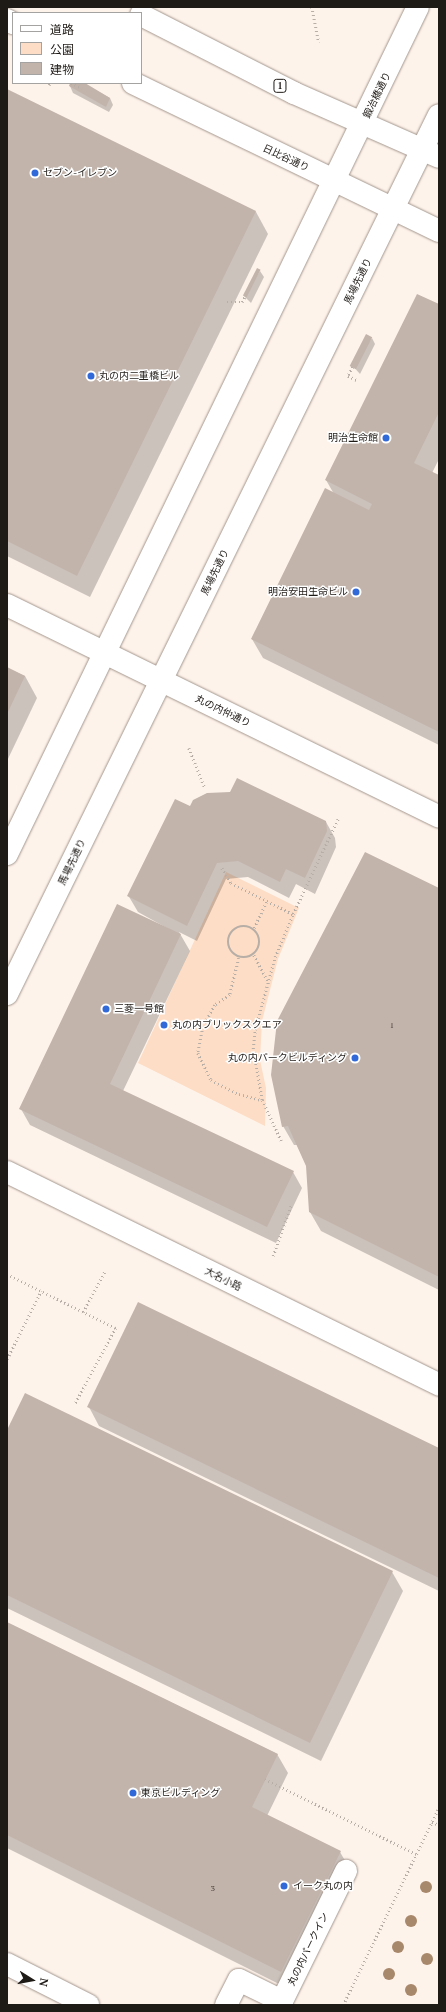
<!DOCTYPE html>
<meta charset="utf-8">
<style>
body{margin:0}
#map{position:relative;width:446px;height:2012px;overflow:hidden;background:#fef3eb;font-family:"PT Serif","Noto Sans JP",serif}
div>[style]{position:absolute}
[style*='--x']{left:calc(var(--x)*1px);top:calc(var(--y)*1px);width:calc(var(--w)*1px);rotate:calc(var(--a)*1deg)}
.green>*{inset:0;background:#fdddc5}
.shadow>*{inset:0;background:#0003}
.building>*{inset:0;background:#c2b4ab;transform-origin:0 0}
.path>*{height:2.5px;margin-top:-1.25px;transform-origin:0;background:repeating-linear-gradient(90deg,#b7aea7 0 1px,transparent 0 4px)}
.path>.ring{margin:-1.25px;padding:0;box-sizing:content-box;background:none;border:2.5px solid #b7aea7;border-radius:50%}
.roads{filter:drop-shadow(0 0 1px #a3968d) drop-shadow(0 0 1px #a3968d)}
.minor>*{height:22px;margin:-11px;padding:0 11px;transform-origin:11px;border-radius:11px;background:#fff}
.major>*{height:22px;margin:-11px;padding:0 11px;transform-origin:11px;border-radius:11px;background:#fff}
.highway>*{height:22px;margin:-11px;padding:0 11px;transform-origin:11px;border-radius:11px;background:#fff}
.trees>*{width:12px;height:12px;margin:-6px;border-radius:50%;background:#a8886a}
.dots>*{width:11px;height:11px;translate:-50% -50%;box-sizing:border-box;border:2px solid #fff;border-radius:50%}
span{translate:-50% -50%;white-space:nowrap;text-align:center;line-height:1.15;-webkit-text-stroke:3px #fff;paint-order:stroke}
.number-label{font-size:8px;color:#47403b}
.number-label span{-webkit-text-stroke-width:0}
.shield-label span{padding:1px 3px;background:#fff;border:1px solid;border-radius:3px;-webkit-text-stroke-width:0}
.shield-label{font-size:9px;color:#1e1a16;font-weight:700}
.street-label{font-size:10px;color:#1e1a16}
.poi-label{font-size:10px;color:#1e1a16}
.left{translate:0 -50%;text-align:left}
.right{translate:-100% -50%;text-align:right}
.frame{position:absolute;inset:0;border:8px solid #1e1a16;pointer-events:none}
.legend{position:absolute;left:12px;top:12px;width:130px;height:72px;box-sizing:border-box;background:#fff;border:1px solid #a5a3a2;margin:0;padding:5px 7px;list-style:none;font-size:12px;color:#1e1a16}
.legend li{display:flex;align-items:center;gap:8px;height:20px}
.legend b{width:20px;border:1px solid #a5a3a2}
.north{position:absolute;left:12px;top:1960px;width:40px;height:40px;-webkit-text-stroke:3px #fff;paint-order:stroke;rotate:101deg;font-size:11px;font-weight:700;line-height:16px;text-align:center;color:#1e1a16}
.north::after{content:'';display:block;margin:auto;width:14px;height:18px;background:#1e1a16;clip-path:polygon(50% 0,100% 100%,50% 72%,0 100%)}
</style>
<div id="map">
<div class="green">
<div style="clip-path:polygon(226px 872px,299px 908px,278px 959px,262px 1021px,260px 1060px,266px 1088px,265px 1126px,138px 1063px)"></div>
</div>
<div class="shadow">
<div style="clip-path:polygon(72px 83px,83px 83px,110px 98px,113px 105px,109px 112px,73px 93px,70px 86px)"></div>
<div style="clip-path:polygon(7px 91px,256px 212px,268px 234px,90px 597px,7px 556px)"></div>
<div style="clip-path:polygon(260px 271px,264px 277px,251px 303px,244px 296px)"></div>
<div style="clip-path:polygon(439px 305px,439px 459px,432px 473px,439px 476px,439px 745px,263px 658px,252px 639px,334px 494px,326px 480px)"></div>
<div style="clip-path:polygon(372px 338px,375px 344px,360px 374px,352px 365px)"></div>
<div style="clip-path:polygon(7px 668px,25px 676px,37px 698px,7px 761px)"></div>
<div style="clip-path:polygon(190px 807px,326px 822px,335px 838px,336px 847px,315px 894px,296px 884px,289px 898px,248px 877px,226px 879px,197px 941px,179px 932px,190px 951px,123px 1091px,293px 1172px,302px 1188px,276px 1243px,30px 1125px,21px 1109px,174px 932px,138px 912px,128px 895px)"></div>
<div style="clip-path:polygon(439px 889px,439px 1290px,321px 1231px,310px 1212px,307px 1166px,297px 1145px,294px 1145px,283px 1126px)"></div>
<div style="clip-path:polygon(89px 1407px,439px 1449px,439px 1591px,99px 1426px)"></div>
<div style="clip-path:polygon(7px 1433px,392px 1572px,403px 1591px,321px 1761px,7px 1608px)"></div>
<div style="clip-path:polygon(7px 1623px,277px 1754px,288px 1773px,267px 1816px,340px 1852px,351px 1871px,291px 1990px,7px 1848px)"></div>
</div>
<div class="building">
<div style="clip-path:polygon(70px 83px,85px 83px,110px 98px,106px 107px,69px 86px)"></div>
<div style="clip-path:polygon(7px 89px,256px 211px,77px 576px,7px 541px)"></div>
<div style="left:257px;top:268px;width:4px;height:31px;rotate:27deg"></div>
<div style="clip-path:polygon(417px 294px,439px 304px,439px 412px,414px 463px,439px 475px,439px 732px,251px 639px,325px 488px,369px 510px,372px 504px,325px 480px)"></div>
<div style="left:366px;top:334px;width:7px;height:36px;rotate:27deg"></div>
<div style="clip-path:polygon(7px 667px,25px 676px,7px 714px)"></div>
<div style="clip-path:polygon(237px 778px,326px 821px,327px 831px,305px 878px,286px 869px,280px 882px,238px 861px,217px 863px,187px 926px,127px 896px,175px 799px,190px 806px,193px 800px,207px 793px,230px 792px)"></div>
<div style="clip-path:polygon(365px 852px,439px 888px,439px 1277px,309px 1212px,306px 1166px,288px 1126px,282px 1127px,271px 1075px,277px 1021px)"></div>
<div style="clip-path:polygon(117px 904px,181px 934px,110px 1084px,294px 1171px,267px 1227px,19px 1109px)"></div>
<div style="clip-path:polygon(138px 1302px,439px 1448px,439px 1578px,87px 1407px)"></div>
<div style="clip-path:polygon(25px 1393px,393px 1571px,310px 1743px,7px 1595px,7px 1430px)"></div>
<div style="clip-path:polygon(7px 1622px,278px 1754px,252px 1807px,341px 1851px,281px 1972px,7px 1835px)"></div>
</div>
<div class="path">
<div style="--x:312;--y:7;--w:36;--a:79"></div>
<div style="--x:71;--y:83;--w:12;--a:24"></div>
<div style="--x:49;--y:85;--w:2;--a:-63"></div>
<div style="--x:227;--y:302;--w:15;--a:0"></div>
<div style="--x:242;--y:302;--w:7;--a:-63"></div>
<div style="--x:353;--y:367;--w:10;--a:119"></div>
<div style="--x:348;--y:376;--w:10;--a:24"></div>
<div style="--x:189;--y:748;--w:43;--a:68.2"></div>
<div style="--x:222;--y:868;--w:17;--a:59"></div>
<div style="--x:231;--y:883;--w:69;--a:26.6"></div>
<div class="ring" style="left:228px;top:926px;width:29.5px;height:29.5px"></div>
<div style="--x:254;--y:928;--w:29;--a:-65"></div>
<div style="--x:254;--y:955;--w:30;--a:62"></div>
<div style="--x:239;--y:958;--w:38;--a:104"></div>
<div style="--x:230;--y:995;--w:18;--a:146"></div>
<div style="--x:215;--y:1005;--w:25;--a:119"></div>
<div style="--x:203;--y:1027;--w:26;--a:101"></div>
<div style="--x:198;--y:1053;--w:30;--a:64"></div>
<div style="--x:211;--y:1080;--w:31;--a:27"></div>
<div style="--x:239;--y:1094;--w:24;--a:15"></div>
<div style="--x:281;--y:1141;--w:45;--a:-114.9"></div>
<div style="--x:262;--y:1100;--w:52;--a:-100"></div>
<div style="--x:253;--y:1049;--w:19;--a:-84"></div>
<div style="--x:255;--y:1030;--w:76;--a:-74.7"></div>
<div style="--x:275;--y:957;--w:47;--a:-67.3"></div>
<div style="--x:293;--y:914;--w:105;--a:-64.7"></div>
<div style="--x:273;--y:1256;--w:54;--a:-70.6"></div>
<div style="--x:7;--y:1274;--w:122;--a:26.4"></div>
<div style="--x:116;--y:1328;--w:86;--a:118.3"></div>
<div style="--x:83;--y:1312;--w:47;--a:-61.8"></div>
<div style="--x:7;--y:1359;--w:76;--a:-63.4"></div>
<div style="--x:265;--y:1779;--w:169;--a:26.4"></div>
<div style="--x:432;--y:1822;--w:8;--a:23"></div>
<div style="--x:343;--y:2005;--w:220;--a:-64.1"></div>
</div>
<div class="roads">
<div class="minor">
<div style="--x:7;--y:605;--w:481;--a:26.1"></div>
<div style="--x:226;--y:2005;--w:28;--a:-63"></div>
<div style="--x:239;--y:1980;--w:48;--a:26"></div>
<div style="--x:282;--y:2001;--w:145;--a:-63.8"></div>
</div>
<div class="major">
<div style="--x:7;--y:854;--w:941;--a:-64.12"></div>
<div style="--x:7;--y:994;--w:979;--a:-63.83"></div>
<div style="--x:7;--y:1172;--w:482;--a:26.2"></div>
<div style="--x:7;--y:1964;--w:91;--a:26.8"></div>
</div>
<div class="highway">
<div style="--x:141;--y:15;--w:172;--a:27"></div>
<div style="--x:294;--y:93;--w:158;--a:23.8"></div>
<div style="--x:7;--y:20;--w:7;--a:27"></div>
<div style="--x:133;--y:83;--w:340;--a:25.8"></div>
</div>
</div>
<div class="trees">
<div style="left:426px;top:1887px"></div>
<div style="left:411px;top:1921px"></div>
<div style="left:398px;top:1947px"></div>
<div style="left:427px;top:1959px"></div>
<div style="left:389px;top:1974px"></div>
<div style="left:411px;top:1990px"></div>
</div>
<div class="dots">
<div style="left:35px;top:173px;background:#3169d8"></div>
<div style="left:91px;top:376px;background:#3169d8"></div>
<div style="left:386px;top:438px;background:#3169d8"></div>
<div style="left:356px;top:592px;background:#3169d8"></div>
<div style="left:106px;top:1009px;background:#3169d8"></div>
<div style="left:164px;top:1025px;background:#3169d8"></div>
<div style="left:355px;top:1058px;background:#3169d8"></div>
<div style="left:133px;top:1793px;background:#3169d8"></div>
<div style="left:284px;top:1886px;background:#3169d8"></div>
</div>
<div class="number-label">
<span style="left:392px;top:1026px">1</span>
<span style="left:213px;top:1889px">3</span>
</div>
<div class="shield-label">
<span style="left:280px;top:86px">1</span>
</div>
<div class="street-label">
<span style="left:377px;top:95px;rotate:-64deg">鍛冶橋通り</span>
<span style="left:286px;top:158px;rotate:25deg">日比谷通り</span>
<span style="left:358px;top:281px;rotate:-64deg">馬場先通り</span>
<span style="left:215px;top:572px;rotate:-64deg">馬場先通り</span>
<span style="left:223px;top:711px;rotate:26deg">丸の内仲通り</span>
<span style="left:72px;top:862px;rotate:-64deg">馬場先通り</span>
<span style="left:223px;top:1279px;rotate:26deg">大名小路</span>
<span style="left:308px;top:1949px;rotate:-64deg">丸の内パークイン</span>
</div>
<div class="poi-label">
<span class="left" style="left:43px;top:173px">セブン-イレブン</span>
<span class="left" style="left:99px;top:376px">丸の内二重橋ビル</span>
<span class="right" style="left:378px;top:438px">明治生命館</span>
<span class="right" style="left:348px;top:592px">明治安田生命ビル</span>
<span class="left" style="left:114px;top:1009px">三菱一号館</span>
<span class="left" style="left:172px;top:1025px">丸の内ブリックスクエア</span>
<span class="right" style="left:347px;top:1058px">丸の内パークビルディング</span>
<span class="left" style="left:141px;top:1793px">東京ビルディング</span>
<span class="left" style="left:293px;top:1886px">イーク丸の内</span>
</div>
<div class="frame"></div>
<ul class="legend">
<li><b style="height:5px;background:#fff"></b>道路</li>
<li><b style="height:11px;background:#fdddc5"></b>公園</li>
<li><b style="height:11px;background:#c2b4ab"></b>建物</li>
</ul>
<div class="north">N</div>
</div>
